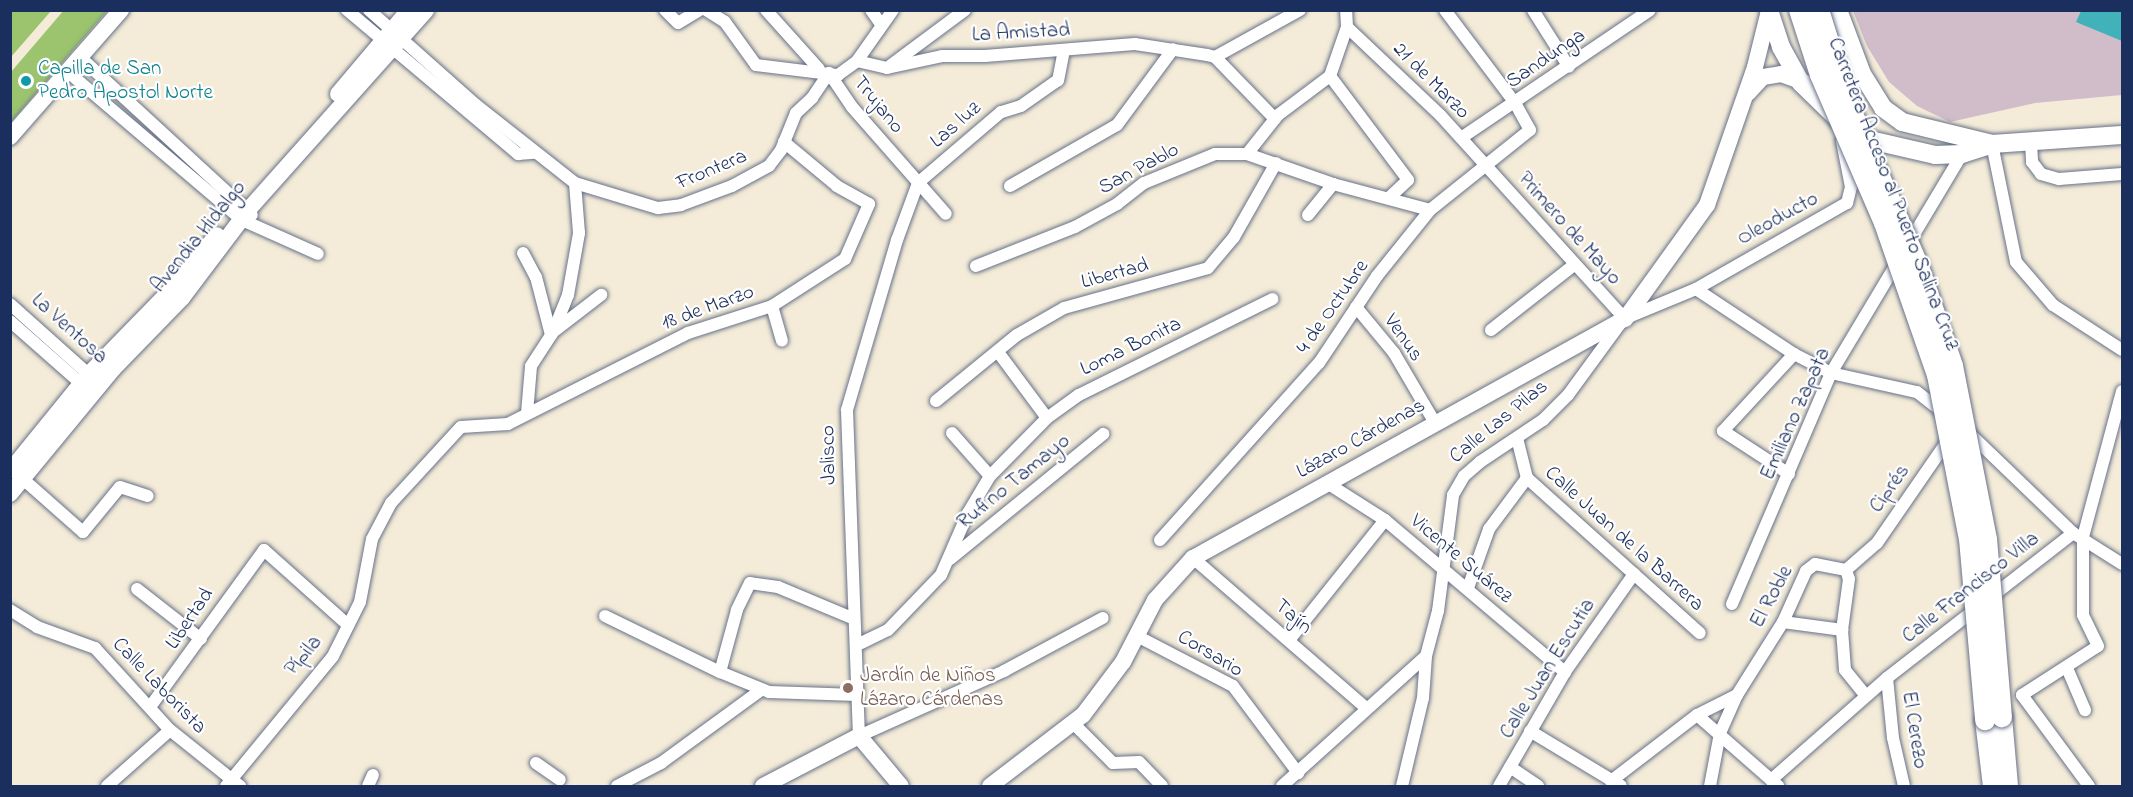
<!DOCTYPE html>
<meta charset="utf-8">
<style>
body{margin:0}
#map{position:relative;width:2133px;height:797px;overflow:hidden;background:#f4ecd8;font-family:"Indie Flower",sans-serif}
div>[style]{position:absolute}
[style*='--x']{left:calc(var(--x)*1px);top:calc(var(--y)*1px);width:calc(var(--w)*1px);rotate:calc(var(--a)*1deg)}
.industrial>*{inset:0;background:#d1bdc9}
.green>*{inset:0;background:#9cc46f}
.water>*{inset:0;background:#41b1ba}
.roads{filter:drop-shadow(0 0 2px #677189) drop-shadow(0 0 2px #677189)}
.minor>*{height:12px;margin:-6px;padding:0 6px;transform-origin:6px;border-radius:6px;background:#fff}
.tertiary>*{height:16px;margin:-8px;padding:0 8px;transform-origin:8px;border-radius:8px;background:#fff}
.secondary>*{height:18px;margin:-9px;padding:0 9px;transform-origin:9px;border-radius:9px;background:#fff}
.primary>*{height:20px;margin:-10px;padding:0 10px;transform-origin:10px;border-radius:10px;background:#fff}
.bridges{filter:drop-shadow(0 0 2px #677189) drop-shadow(0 0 2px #677189)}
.primary-bridge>*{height:20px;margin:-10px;padding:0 10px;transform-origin:10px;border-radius:10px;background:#fff}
.dots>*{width:16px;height:16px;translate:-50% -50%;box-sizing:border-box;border:3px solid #fff;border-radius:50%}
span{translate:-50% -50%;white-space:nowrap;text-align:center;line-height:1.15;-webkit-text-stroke:4.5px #fff;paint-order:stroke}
.street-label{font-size:21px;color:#1b2f5e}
.culture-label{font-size:21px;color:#0d838f}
.left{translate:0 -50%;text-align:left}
.education-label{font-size:21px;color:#785e54}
.frame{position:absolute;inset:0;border:12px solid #1b2f5e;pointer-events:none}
</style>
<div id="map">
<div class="industrial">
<div style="clip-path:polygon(1853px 11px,2122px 11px,2122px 95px,2035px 103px,1950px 122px,1917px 106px,1889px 82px,1867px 46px)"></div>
</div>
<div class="green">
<div style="clip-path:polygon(11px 10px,51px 11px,11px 57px,10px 11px)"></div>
<div style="clip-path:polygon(64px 10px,107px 11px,11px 122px,11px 72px)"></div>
</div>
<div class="water">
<div style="clip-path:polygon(2081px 11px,2122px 11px,2122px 41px,2076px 22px)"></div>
</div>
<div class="roads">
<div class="minor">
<div style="--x:347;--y:10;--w:224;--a:40.1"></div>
<div style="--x:518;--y:154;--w:16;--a:-4"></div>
<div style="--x:369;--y:10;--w:143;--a:41.6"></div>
<div style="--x:476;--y:105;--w:126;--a:38.2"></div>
<div style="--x:575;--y:183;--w:87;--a:16.8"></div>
<div style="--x:658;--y:208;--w:23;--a:-7"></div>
<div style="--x:681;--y:205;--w:54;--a:-20.4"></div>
<div style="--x:732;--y:186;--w:42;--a:-28.4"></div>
<div style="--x:769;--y:166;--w:20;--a:-53"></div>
<div style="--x:781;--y:150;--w:40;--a:-68"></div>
<div style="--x:796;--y:113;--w:22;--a:-43"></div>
<div style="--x:812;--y:98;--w:30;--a:-56"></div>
<div style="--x:665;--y:10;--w:18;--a:45"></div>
<div style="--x:678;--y:23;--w:26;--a:-31"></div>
<div style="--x:706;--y:10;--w:22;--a:32"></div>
<div style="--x:725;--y:22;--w:53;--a:54.2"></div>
<div style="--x:756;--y:65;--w:83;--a:7"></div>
<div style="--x:838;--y:75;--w:24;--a:-36"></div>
<div style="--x:857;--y:61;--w:31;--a:13"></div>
<div style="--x:887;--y:68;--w:56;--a:-12.3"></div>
<div style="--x:942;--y:56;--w:43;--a:0"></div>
<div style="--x:985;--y:56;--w:150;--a:-4.6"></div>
<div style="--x:1135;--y:44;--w:73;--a:8.7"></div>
<div style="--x:1207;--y:55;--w:8;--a:14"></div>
<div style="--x:1215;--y:57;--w:86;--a:45.9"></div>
<div style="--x:766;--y:10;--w:79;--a:48.1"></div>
<div style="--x:871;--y:10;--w:16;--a:55"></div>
<div style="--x:1533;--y:10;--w:67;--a:57.7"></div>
<div style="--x:1347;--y:27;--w:129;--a:43.4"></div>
<div style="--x:1441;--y:116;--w:274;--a:47.8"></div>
<div style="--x:1064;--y:50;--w:31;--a:101"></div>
<div style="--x:1058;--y:80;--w:45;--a:144.9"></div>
<div style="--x:1021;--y:106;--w:21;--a:163"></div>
<div style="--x:1001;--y:112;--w:109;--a:139.5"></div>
<div style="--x:918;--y:183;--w:61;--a:110.2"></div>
<div style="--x:897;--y:240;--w:177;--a:106.4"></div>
<div style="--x:847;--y:410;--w:326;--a:87.9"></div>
<div style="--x:859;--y:736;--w:159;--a:-24.1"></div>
<div style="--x:1004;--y:671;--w:112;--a:-28.2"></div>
<div style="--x:1215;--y:57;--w:97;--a:-28.9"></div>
<div style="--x:81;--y:58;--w:232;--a:42.6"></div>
<div style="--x:857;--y:61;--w:62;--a:-54.8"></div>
<div style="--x:891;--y:65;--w:92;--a:-36.6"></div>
<div style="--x:68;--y:72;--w:228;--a:40.4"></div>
<div style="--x:242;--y:220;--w:83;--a:24.1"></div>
<div style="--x:829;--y:73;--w:41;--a:55.9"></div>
<div style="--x:852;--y:107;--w:142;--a:48.7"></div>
<div style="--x:1330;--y:76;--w:130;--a:53.1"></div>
<div style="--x:1408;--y:180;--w:25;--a:137"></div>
<div style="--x:1461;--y:138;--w:228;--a:-34.1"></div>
<div style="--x:2031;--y:142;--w:20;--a:87"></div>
<div style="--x:2032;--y:162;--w:15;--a:53"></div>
<div style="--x:2041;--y:174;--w:19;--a:16"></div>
<div style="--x:2059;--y:179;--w:63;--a:-4.5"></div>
<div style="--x:1992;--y:144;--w:120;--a:78.5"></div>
<div style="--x:2016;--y:262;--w:57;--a:49.3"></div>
<div style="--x:2053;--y:305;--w:82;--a:33.1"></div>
<div style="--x:1247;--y:154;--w:50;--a:-51.5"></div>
<div style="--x:1278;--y:115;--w:65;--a:-36.9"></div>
<div style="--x:1330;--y:76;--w:52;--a:-70.9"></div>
<div style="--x:1347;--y:27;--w:17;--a:-93"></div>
<div style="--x:1010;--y:186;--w:123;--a:-29.7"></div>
<div style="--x:1117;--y:125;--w:94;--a:-53.6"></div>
<div style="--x:1308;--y:215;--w:40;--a:-51"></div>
<div style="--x:523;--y:253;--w:27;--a:62"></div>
<div style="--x:536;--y:277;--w:60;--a:75.5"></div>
<div style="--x:976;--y:266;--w:106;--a:-21.5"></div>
<div style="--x:1075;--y:227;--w:48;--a:-28.7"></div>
<div style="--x:1117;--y:204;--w:34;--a:-38"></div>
<div style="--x:1144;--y:183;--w:77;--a:-22.2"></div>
<div style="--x:1215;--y:154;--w:32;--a:0"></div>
<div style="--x:1247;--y:154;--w:91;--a:19.2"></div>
<div style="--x:1333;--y:184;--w:100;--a:15"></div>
<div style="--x:1696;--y:289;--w:118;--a:33.6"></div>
<div style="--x:1794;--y:354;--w:42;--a:27.2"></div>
<div style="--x:1831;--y:373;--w:88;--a:12.5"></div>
<div style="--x:1917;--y:392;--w:36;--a:38"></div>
<div style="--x:10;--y:304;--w:114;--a:41.8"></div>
<div style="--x:772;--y:306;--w:36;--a:74"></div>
<div style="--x:1356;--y:307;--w:60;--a:50.4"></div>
<div style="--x:1394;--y:353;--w:81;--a:59.6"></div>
<div style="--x:1626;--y:318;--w:76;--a:-22.5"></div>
<div style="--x:1696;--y:289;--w:174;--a:-29.7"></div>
<div style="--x:1847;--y:203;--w:16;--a:-76"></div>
<div style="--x:1851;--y:187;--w:47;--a:-101.1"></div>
<div style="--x:10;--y:321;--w:101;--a:41.4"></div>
<div style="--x:1491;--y:330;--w:105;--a:-38.1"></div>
<div style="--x:553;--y:332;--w:40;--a:-68"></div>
<div style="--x:568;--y:295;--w:63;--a:-79.9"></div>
<div style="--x:579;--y:233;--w:50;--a:-94.6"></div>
<div style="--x:998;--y:352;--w:82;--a:53.4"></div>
<div style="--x:936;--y:401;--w:104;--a:-39.2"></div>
<div style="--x:1017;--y:335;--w:54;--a:-29.9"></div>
<div style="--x:1064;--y:308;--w:149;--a:-15.5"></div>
<div style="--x:1208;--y:268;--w:40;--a:-50"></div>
<div style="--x:1234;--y:237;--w:85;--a:-60.4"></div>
<div style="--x:527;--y:413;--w:47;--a:-85.1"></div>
<div style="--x:531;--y:366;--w:40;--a:-57.1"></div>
<div style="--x:553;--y:332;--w:61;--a:-37.6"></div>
<div style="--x:1968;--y:432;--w:146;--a:43.9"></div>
<div style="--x:952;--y:433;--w:57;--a:48.5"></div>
<div style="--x:1517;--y:438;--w:41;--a:76"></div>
<div style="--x:1527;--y:478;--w:232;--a:41.9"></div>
<div style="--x:1789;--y:474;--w:79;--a:-146.9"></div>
<div style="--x:1723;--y:431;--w:105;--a:-47.3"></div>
<div style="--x:23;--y:479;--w:80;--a:41.5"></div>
<div style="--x:83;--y:532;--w:58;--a:-50.6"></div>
<div style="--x:120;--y:487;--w:29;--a:18"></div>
<div style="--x:1327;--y:483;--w:69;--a:32.5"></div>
<div style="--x:1385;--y:520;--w:236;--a:40.2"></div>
<div style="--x:1160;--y:540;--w:238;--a:-48.1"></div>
<div style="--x:1319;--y:363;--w:105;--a:-56.3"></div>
<div style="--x:1377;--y:276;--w:85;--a:-51.2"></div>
<div style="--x:1430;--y:210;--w:128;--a:-38.7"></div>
<div style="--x:1530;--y:130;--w:31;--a:-119"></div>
<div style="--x:1515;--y:103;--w:116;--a:-127"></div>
<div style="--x:1193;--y:558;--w:229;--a:40.9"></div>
<div style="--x:950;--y:559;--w:198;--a:-39.2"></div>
<div style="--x:1846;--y:570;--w:41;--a:-41.1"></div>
<div style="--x:1877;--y:543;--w:129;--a:-55.4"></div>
<div style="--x:1468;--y:588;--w:63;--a:-70.4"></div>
<div style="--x:1489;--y:529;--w:64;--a:-53.3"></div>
<div style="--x:137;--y:589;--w:81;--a:38"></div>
<div style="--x:1732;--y:604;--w:251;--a:-66.8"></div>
<div style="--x:1831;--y:373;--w:255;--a:-59.1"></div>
<div style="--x:10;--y:610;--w:32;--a:32"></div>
<div style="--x:37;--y:627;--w:62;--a:19.9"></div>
<div style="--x:95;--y:648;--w:111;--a:47.6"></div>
<div style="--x:170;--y:730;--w:90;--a:38.7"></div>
<div style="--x:605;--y:616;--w:128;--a:26"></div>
<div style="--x:852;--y:618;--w:80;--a:-157.3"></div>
<div style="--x:778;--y:587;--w:28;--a:-172"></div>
<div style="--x:750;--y:583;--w:30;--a:116"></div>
<div style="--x:737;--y:610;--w:64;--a:105.3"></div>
<div style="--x:720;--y:672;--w:53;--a:22.2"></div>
<div style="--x:769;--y:692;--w:88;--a:2"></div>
<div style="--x:1783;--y:622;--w:60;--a:7.7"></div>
<div style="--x:1137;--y:636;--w:108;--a:27.5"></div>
<div style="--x:1233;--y:686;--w:109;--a:53.2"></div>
<div style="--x:1290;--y:639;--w:152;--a:-51.4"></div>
<div style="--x:857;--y:645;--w:34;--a:-26"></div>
<div style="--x:888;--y:630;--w:76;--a:-46.1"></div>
<div style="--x:941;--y:575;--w:68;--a:-66.5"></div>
<div style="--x:968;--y:513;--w:43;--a:-59.3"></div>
<div style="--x:990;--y:476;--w:81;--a:-45.5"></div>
<div style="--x:1047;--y:418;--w:39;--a:-36"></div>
<div style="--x:1079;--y:395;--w:216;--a:-26.4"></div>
<div style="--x:2067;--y:668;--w:46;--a:66.8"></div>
<div style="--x:1887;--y:678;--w:60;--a:84.3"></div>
<div style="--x:1893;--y:738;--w:49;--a:77.1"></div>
<div style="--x:150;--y:707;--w:194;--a:-54"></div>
<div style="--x:264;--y:550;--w:113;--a:41.8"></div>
<div style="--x:1697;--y:715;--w:108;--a:41.2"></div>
<div style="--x:1074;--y:724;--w:55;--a:45"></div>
<div style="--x:1113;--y:763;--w:26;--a:-2"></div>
<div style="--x:1139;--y:762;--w:33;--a:46"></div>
<div style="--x:1530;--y:731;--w:106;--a:31.1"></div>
<div style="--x:536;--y:763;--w:29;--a:35"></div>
<div style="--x:1510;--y:767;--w:34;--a:34"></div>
<div style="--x:1771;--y:780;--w:154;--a:-41.3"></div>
<div style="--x:1887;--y:678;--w:236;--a:-37.9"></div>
<div style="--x:2073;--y:533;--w:58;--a:32.3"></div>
<div style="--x:1611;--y:781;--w:108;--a:-37.5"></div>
<div style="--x:1697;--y:715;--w:45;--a:-26.6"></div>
<div style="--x:107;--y:786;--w:84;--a:-41.6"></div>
<div style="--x:226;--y:786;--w:168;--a:-50.5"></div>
<div style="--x:333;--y:656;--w:60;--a:-63.4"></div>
<div style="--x:360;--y:602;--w:64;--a:-79.2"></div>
<div style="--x:372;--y:539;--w:41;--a:-62.2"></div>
<div style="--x:391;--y:503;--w:103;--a:-47.4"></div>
<div style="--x:461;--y:427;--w:47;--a:-3.7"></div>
<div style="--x:508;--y:424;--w:202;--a:-26.8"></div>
<div style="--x:688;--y:333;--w:88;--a:-17.8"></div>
<div style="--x:772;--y:306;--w:87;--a:-32.8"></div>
<div style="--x:845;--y:259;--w:60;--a:-66.4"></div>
<div style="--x:869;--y:204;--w:37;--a:-151"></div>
<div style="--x:837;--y:186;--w:69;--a:-140.3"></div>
<div style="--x:368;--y:786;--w:12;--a:-66"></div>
<div style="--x:617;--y:786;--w:50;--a:-27.6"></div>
<div style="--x:661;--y:763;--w:124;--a:-36.1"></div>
<div style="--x:1282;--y:786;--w:194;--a:-42.1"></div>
<div style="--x:1402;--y:786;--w:90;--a:-76.6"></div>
<div style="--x:1423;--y:698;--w:42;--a:-85.9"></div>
<div style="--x:1426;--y:656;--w:47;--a:-75.1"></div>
<div style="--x:1438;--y:611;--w:117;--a:-82.6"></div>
<div style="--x:1453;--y:495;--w:22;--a:-60"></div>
<div style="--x:1464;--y:476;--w:21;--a:-41"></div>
<div style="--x:1480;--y:462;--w:76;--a:-33.7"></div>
<div style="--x:1543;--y:420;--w:35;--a:-45"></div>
<div style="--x:1568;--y:395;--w:88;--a:-53.8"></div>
<div style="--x:1499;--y:786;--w:132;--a:-59.9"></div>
<div style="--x:1565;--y:672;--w:120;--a:-54.9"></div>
<div style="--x:1710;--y:786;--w:54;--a:-79.3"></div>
<div style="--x:1720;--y:733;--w:42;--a:-65.9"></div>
<div style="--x:1737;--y:695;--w:86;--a:-57.8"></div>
<div style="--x:1783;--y:622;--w:56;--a:-65.7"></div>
<div style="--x:1806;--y:571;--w:11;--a:-38"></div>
<div style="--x:1815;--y:564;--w:32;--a:11"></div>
<div style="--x:1846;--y:570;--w:9;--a:72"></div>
<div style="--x:1849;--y:579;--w:51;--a:97.8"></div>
<div style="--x:1842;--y:630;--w:40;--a:85.7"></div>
<div style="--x:1845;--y:670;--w:33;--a:51"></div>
<div style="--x:2089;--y:786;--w:113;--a:-126.4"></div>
<div style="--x:2022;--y:695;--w:90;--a:-32.8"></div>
<div style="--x:2098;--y:646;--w:34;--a:-116"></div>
<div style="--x:2083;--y:615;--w:78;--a:-90"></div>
<div style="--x:2083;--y:537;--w:151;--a:-75"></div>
</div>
<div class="tertiary">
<div style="--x:1748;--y:93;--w:22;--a:-47"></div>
<div style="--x:1763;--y:77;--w:18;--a:-9"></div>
<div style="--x:1781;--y:74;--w:38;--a:20"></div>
<div style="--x:1817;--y:87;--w:20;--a:6"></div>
<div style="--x:1837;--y:89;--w:12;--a:-14"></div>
<div style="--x:1849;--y:86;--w:18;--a:-43"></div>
<div style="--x:338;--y:94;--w:110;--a:-49.8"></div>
<div style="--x:10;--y:137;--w:169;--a:-48.8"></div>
<div style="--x:10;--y:471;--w:124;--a:-50.9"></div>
<div style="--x:88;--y:375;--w:120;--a:-45.7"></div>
<div style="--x:172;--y:289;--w:70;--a:-50.2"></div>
<div style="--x:10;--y:494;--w:162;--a:-50.5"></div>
<div style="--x:113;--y:369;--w:99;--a:-45.8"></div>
<div style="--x:182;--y:298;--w:111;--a:-53"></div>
<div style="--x:249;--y:209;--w:266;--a:-48.3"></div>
<div style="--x:763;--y:786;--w:108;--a:-27.5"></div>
<div style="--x:859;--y:736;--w:65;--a:50"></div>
<div style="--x:990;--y:786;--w:117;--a:-37.4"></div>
<div style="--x:1083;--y:715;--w:66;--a:-53"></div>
<div style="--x:1123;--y:662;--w:70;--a:-62.7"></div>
<div style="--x:1155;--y:600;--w:57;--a:-47.9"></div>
<div style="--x:1193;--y:558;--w:494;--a:-29"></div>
<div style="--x:1625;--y:319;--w:140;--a:-54.3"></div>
<div style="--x:1707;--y:205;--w:146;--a:-70.8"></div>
<div style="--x:1755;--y:67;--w:58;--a:-76"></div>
</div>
<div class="secondary">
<div style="--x:1769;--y:10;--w:39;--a:72"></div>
<div style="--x:1781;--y:47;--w:41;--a:60.9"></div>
<div style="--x:1801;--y:83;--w:52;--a:44.2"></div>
<div style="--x:1838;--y:119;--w:38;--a:33"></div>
<div style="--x:1870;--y:140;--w:67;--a:13"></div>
<div style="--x:1935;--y:155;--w:27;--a:-2"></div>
<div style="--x:1962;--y:154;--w:32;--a:-18"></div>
<div style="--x:1992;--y:144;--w:130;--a:-4"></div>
<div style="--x:1838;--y:10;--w:68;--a:69.4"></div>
<div style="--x:1862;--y:74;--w:40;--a:58"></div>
<div style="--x:1883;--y:108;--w:24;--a:36"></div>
<div style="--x:1902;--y:122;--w:93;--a:13.7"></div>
</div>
<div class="primary">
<div style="--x:2002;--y:717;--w:69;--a:85"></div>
<div style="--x:1985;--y:720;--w:66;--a:83.1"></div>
</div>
</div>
<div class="bridges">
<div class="primary-bridge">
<div style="--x:1799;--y:10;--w:68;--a:72.1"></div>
<div style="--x:1820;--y:75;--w:161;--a:66.6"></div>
<div style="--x:1884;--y:223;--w:161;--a:70.8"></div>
<div style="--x:1937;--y:375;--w:167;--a:79"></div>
<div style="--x:1969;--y:539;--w:182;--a:84.9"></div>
<div style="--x:1819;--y:10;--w:100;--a:72.5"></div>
<div style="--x:1849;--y:105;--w:176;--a:66.6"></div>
<div style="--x:1919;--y:267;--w:105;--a:71"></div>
<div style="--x:1953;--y:366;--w:176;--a:78.9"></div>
<div style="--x:1987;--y:539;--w:179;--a:85.2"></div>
</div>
</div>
<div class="dots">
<div style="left:26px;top:81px;background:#0f9aa8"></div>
<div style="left:848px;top:688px;background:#8d6e63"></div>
</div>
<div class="street-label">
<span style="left:1021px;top:33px;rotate:-3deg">La Amistad</span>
<span style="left:1546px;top:59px;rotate:-34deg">Sandunga</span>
<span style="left:1431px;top:81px;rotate:45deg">21 de Marzo</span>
<span style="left:878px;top:105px;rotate:51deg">Trujano</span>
<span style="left:956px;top:125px;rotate:-41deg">Las luz</span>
<span style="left:1139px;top:169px;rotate:-28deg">San Pablo</span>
<span style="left:712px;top:170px;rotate:-23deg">Frontera</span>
<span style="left:1893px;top:194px;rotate:69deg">Carretera Acceso al Puerto Salina Cruz</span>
<span style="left:1778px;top:219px;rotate:-29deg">Oleoducto</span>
<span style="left:1569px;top:229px;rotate:48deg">Primero de Mayo</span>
<span style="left:199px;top:237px;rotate:-51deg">Avendia Hidalgo</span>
<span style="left:1115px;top:274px;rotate:-15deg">Libertad</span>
<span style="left:1333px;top:307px;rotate:-55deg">4 de Octubre</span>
<span style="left:708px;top:308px;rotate:-20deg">18 de Marzo</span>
<span style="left:69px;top:329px;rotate:42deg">La Ventosa</span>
<span style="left:1403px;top:338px;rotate:55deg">Venus</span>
<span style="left:1131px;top:347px;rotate:-26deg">Loma Bonita</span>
<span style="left:1796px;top:414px;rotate:-66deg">Emiliano Zapata</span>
<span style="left:1499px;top:422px;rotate:-39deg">Calle Las Pilas</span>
<span style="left:1361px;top:439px;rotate:-29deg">Lázaro Cárdenas</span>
<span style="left:829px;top:455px;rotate:-91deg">Jalisco</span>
<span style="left:1014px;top:482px;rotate:-39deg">Rufino Tamayo</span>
<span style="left:1890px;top:489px;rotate:-55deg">Ciprés</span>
<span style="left:1624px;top:539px;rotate:42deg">Calle Juan de la Barrera</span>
<span style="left:1461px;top:559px;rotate:40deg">Vicente Suárez</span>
<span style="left:1971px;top:588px;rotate:-38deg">Calle Francisco Villa</span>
<span style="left:1772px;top:597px;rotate:-62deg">El Roble</span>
<span style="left:1293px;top:617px;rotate:41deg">Tajín</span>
<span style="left:190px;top:619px;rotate:-56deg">Libertad</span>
<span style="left:1210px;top:654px;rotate:31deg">Corsario</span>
<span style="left:304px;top:656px;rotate:-51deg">Pípila</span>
<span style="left:1548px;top:669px;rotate:-58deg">Calle Juan Escutia</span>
<span style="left:159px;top:686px;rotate:46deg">Calle Laborista</span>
<span style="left:1914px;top:730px;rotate:81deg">El Cerezo</span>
</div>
<div class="culture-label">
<span class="left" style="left:38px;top:81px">Capilla de San<br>Pedro Apostol Norte</span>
</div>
<div class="education-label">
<span class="left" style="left:860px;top:688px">Jardín de Niños<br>Lázaro Cárdenas</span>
</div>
<div class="frame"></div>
</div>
